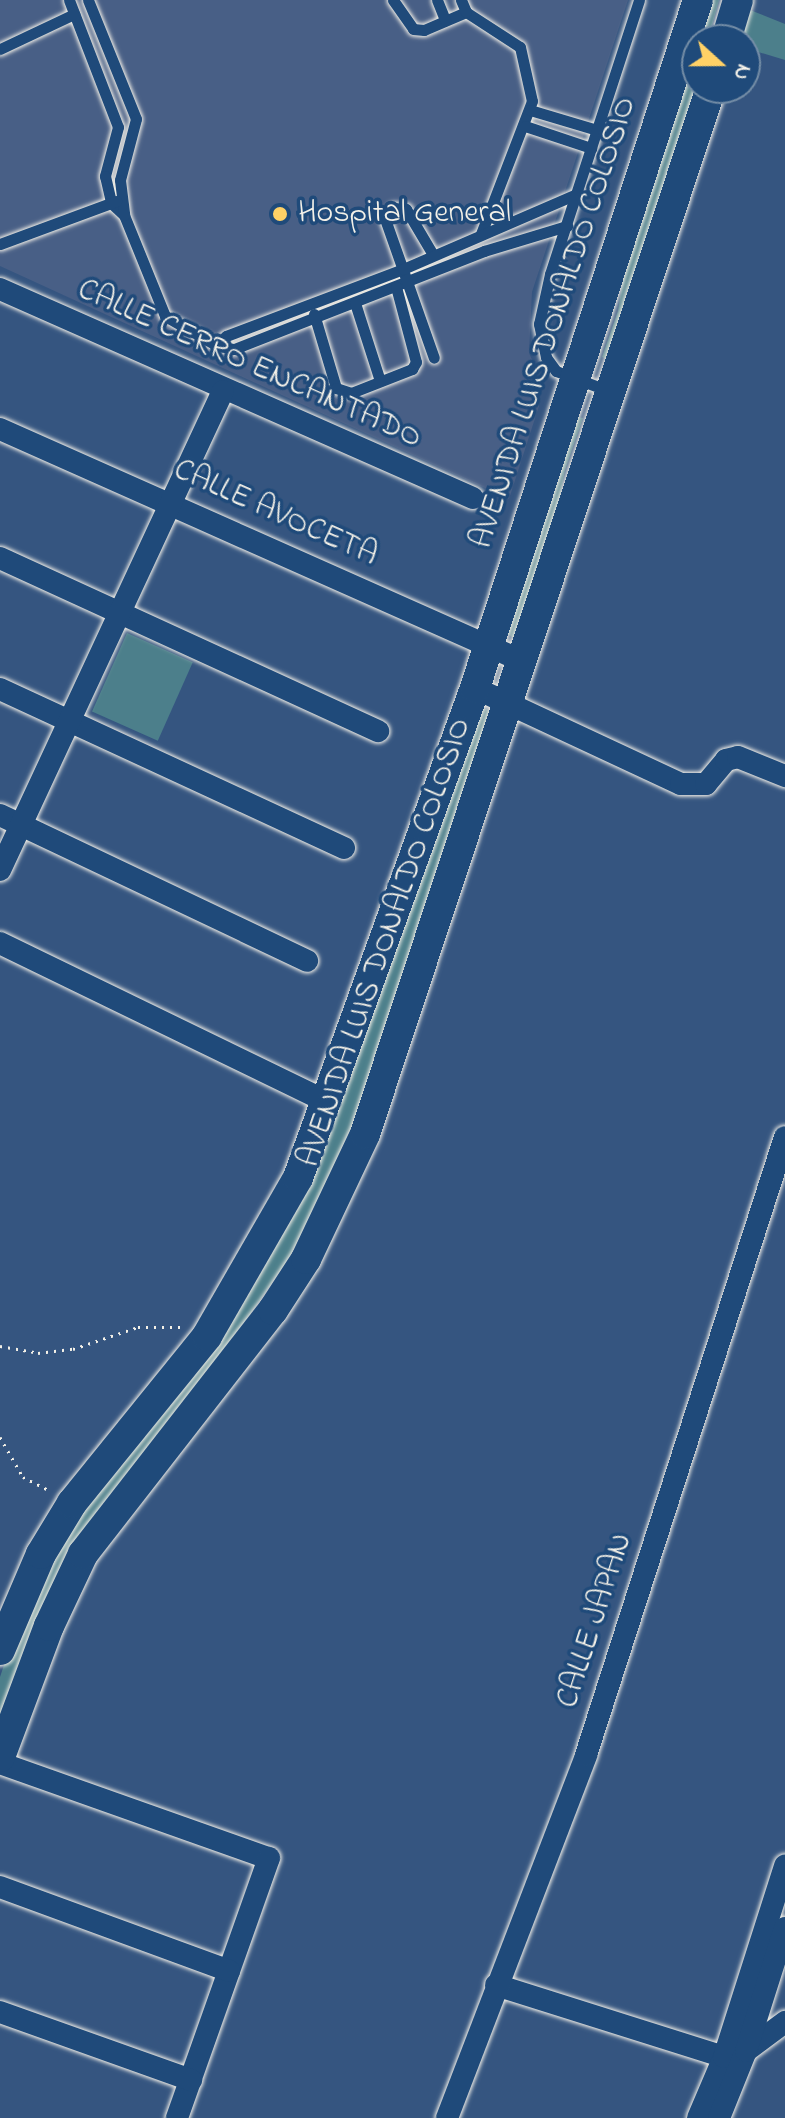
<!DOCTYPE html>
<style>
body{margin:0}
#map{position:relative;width:785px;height:2118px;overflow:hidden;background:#355580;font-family:"Indie Flower",sans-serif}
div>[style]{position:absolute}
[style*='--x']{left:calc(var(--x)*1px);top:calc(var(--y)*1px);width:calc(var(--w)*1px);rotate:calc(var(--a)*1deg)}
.built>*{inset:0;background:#485f86}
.green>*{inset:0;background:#4c7f8b;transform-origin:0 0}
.path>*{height:3px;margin-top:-1.5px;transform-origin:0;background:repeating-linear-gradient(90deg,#f4f1e8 0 2px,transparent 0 8px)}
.roads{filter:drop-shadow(0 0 2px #f4f1e8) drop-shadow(0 0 2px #f4f1e8)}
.lane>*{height:11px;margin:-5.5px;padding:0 5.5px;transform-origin:5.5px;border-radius:5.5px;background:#1f4a7a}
.street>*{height:22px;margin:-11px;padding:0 11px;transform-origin:11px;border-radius:11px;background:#1f4a7a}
.secondary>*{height:30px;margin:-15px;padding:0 15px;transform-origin:15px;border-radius:15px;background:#1f4a7a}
.dots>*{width:22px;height:22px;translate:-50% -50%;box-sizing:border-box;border:4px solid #1f4a7a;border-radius:50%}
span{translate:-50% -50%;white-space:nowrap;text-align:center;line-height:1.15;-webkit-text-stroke:7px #1f4a7a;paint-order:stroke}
.poi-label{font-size:32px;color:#f4f1e8}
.left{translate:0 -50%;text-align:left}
.street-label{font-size:32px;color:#f4f1e8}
.north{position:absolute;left:681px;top:24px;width:80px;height:80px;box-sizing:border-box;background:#1f4a7a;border:2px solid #748da6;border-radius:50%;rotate:111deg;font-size:22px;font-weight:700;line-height:32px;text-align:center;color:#f4f1e8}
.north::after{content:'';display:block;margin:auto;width:28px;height:36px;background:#ffd166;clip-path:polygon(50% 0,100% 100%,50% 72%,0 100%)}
</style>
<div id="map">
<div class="built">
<div style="clip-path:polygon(0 0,628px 0,532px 292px,529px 353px,538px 373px,539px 406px,509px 499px,0 266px)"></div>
</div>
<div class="green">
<div style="clip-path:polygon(709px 0,719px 0,708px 40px,697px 40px,697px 88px,609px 360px,602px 357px,618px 311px,626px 258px)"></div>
<div style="clip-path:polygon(750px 10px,785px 24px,785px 60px,745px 48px,741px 40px)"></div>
<div style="clip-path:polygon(572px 416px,583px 418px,565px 470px,554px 528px,515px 639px,500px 629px)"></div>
<div style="left:127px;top:633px;width:72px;height:86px;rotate:24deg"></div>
<div style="clip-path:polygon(476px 706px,495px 712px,363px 1104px,300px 1243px,37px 1618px,0 1716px,0 1677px,8px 1653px,73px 1520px,260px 1272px)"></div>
</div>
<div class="path">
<div style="--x:0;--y:1346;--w:39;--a:10"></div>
<div style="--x:38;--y:1353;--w:35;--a:-7"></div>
<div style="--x:73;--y:1349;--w:69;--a:-18.7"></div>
<div style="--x:138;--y:1327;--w:47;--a:0"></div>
<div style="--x:0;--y:1437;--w:46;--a:60.1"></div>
<div style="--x:23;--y:1477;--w:30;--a:27"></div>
</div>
<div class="roads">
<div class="lane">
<div style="--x:69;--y:0;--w:136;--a:68.9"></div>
<div style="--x:118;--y:127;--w:51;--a:104.9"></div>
<div style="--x:105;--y:176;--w:28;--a:77"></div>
<div style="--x:111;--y:203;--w:18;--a:43"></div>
<div style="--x:124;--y:215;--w:109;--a:67.9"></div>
<div style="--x:165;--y:316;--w:59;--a:29.6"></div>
<div style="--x:216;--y:345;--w:18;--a:13"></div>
<div style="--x:234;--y:349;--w:269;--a:-21.4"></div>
<div style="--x:484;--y:251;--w:87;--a:-16.8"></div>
<div style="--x:88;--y:0;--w:128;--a:68"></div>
<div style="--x:136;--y:119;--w:63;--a:104.7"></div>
<div style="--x:120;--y:180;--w:35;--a:83"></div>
<div style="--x:393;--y:0;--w:35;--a:55"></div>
<div style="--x:413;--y:29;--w:11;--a:5"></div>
<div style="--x:424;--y:30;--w:46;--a:-23.2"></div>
<div style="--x:466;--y:12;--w:64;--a:32.9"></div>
<div style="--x:520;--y:47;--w:55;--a:77.5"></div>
<div style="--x:532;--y:101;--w:142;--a:111"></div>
<div style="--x:437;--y:0;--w:22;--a:68"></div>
<div style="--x:461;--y:0;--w:13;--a:67"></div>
<div style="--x:0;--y:49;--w:82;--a:-25.3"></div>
<div style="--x:530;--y:110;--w:70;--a:16.6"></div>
<div style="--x:525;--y:126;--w:70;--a:18.4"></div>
<div style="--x:0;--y:244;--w:124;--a:-20.3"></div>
<div style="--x:432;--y:253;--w:51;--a:-120.6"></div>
<div style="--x:406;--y:209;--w:13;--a:-176"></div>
<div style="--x:393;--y:208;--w:14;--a:126"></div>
<div style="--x:385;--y:219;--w:147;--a:70.6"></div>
<div style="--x:355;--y:303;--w:82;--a:72.2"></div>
<div style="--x:314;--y:314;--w:77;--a:73.4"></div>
<div style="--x:336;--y:388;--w:16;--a:18"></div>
<div style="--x:351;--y:393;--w:66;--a:-21.5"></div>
<div style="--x:412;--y:369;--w:8;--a:-60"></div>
<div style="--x:416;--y:362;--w:78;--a:-104.9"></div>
<div style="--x:216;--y:345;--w:13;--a:-42"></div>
<div style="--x:226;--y:336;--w:189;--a:-20.7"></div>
<div style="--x:403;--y:269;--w:189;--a:-23.4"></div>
<div style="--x:609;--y:391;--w:57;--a:-159.3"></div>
<div style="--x:556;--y:371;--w:17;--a:-126"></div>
<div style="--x:546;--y:357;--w:34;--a:-102"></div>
<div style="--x:539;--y:324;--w:51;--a:-77.6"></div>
<div style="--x:550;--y:274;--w:288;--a:-72"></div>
</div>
<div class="street">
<div style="--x:0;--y:289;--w:517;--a:23.84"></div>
<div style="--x:0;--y:429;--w:571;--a:23.96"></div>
<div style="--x:0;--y:558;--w:416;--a:24.6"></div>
<div style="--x:475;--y:688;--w:227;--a:25"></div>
<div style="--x:681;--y:784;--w:25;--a:0"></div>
<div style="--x:706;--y:784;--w:31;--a:-50"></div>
<div style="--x:726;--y:760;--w:12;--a:-14"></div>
<div style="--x:738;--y:757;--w:51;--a:22"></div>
<div style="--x:0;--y:689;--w:379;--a:24.8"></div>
<div style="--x:0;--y:815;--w:340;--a:25.4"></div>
<div style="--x:0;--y:870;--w:528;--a:-65.04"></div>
<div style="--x:0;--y:943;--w:365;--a:25.9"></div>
<div style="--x:0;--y:1763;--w:285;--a:19.5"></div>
<div style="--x:269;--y:1858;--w:276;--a:109.5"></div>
<div style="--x:0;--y:1887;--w:244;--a:20.1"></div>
<div style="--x:496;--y:1985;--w:239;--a:17.5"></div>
<div style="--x:724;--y:2057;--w:23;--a:-15"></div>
<div style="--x:746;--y:2051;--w:49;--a:-36.6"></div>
<div style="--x:0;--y:2012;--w:203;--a:19.6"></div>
<div style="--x:447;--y:2118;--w:389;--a:-69"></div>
<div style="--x:586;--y:1755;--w:649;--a:-72.15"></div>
<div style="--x:698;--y:2118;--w:66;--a:-66.9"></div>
<div style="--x:724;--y:2057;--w:201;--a:-72.3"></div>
<div style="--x:719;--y:2118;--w:72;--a:-68.1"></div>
<div style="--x:746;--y:2051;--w:129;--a:-72.4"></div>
</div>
<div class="secondary">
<div style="--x:726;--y:40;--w:42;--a:-73.3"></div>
<div style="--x:0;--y:1650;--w:104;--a:-66.9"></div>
<div style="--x:41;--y:1554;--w:60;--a:-58.7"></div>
<div style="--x:72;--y:1503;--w:215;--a:-51"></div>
<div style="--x:207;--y:1336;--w:182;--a:-60.1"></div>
<div style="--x:298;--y:1178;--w:521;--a:-70.14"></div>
<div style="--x:475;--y:688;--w:723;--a:-72.04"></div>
<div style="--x:0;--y:1757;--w:140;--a:-69.5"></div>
<div style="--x:49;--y:1626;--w:80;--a:-64.7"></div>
<div style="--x:83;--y:1554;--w:309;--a:-52.1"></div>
<div style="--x:273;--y:1310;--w:61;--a:-57.1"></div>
<div style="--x:306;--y:1259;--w:138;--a:-64.7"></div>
<div style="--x:365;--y:1134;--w:1102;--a:-71.7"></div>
</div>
</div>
<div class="dots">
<div style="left:280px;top:214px;background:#ffd166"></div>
</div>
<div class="poi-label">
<span class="left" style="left:298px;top:214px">Hospital General</span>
</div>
<div class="street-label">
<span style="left:555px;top:323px;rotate:-72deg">AVENIDA LUIS DONALDO COLOSIO</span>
<span style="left:249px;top:365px;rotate:24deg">CALLE CERRO ENCANTADO</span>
<span style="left:275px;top:514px;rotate:24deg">CALLE AVOCETA</span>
<span style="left:386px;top:943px;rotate:-71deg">AVENIDA LUIS DONALDO COLOSIO</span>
<span style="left:596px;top:1621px;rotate:-72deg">CALLE JAPAN</span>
</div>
<div class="north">N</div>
</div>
